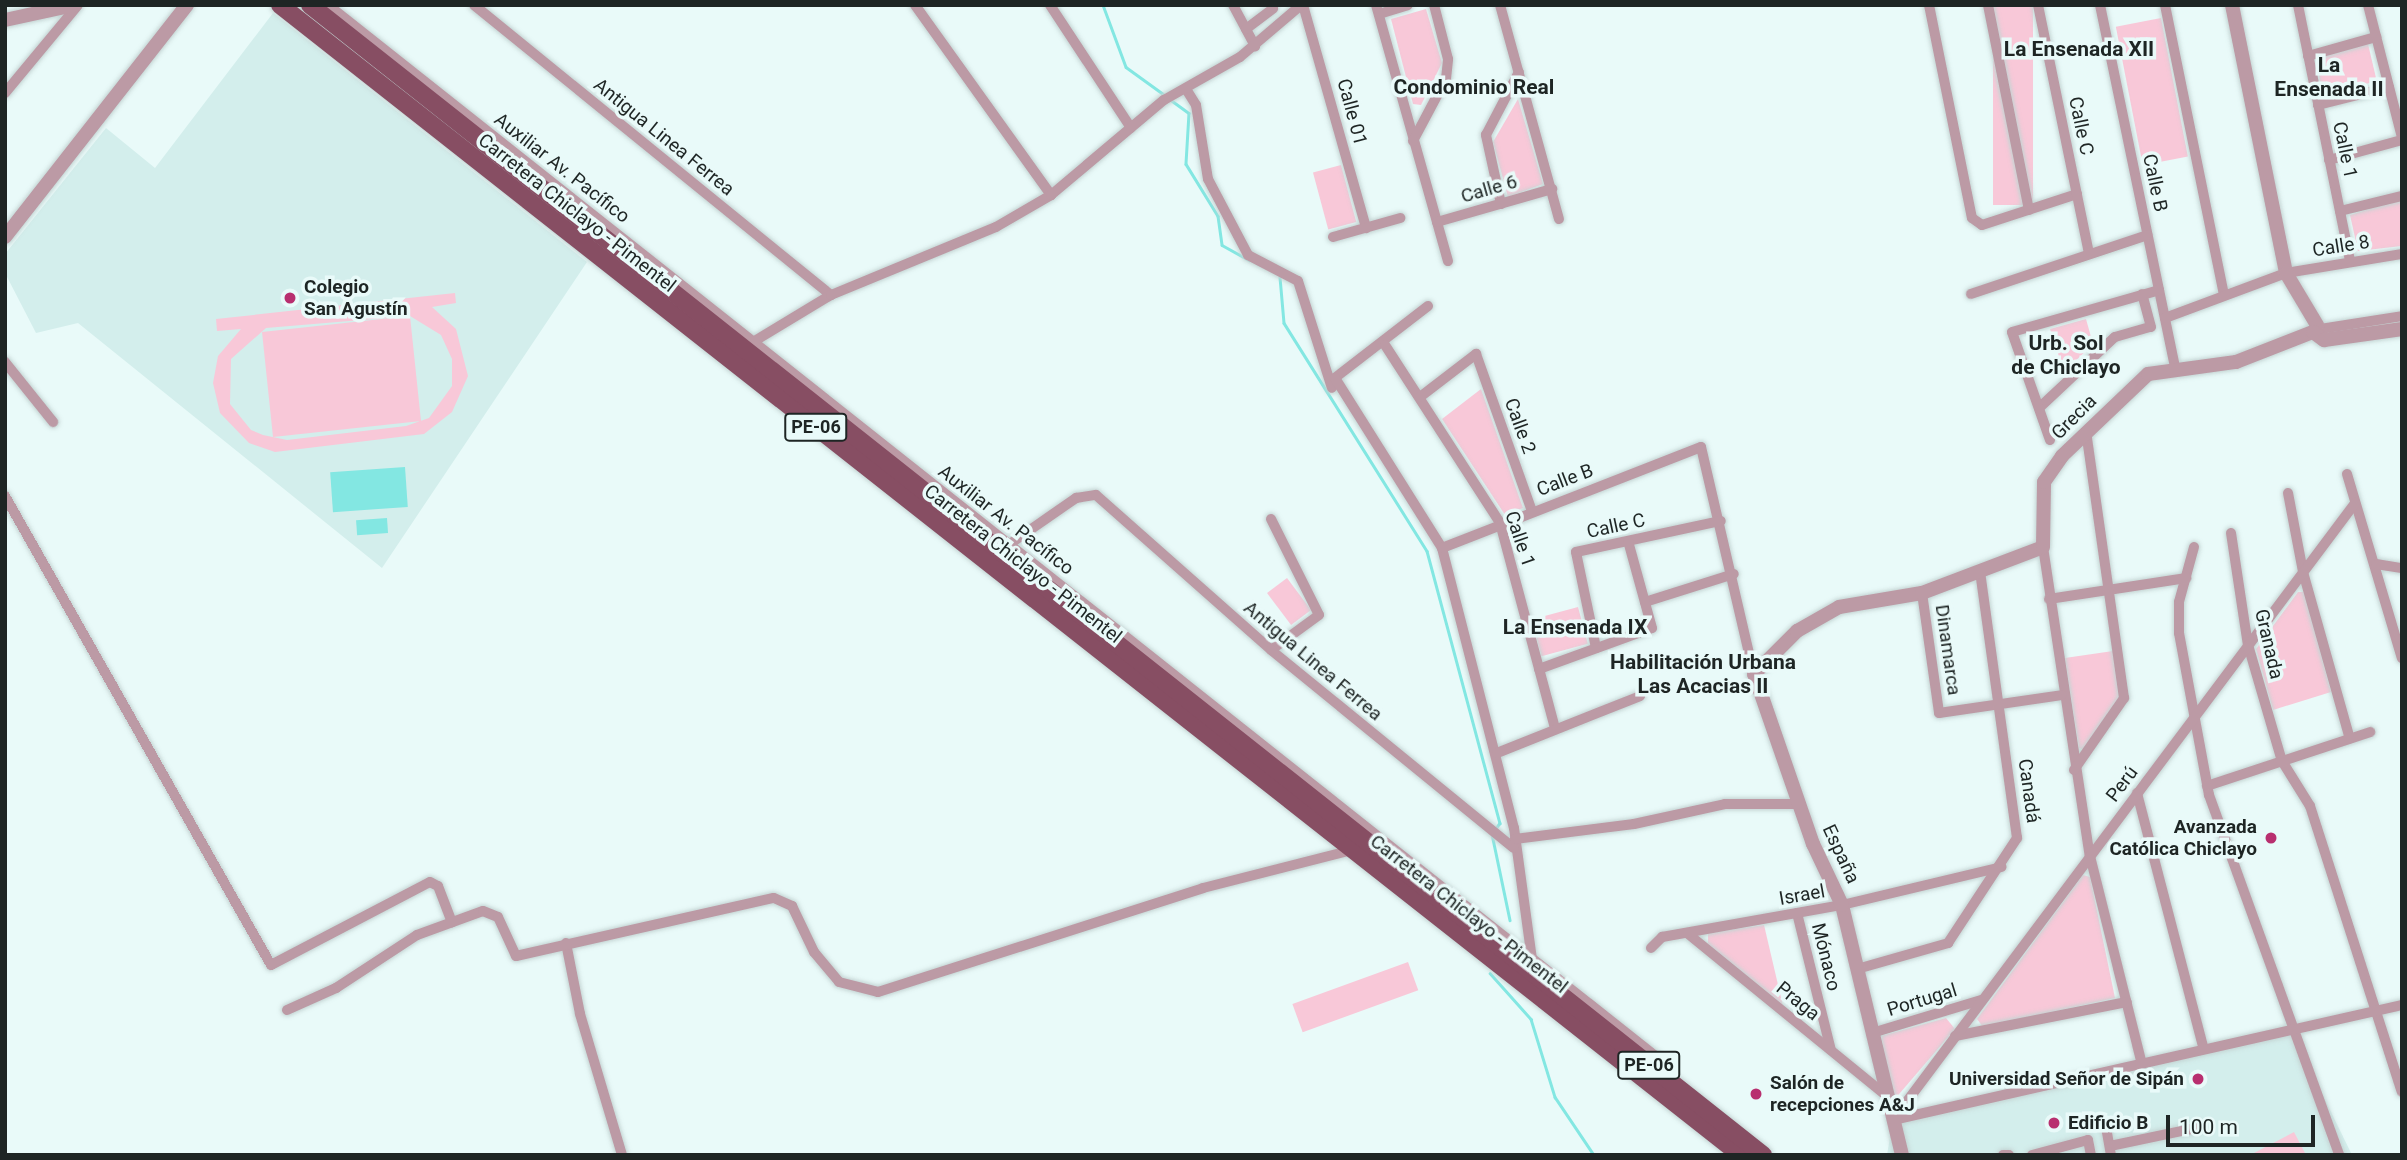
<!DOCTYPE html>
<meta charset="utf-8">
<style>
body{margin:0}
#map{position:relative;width:2407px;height:1160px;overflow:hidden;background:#e9faf9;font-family:Roboto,sans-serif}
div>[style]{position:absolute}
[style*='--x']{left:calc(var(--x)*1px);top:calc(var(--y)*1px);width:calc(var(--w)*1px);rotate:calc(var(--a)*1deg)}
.built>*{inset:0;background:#d3eeec}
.green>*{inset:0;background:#f8c8d8;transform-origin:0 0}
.water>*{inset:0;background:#83e7e2;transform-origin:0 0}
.stream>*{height:2.5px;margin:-1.25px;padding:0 1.25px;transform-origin:1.25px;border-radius:1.25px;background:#83e7e2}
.roads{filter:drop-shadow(0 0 2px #c4d4d3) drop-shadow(0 0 2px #c4d4d3)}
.minor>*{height:10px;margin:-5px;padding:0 5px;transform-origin:5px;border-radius:5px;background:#bc9aa5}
.tertiary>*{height:14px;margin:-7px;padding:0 7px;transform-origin:7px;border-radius:7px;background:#bc9aa5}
.primary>*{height:18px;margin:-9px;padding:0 9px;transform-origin:9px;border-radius:9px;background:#874e63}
.dots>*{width:19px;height:19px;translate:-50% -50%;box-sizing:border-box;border:4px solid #e9faf9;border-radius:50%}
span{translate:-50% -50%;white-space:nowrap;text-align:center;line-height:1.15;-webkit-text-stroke:7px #e9faf9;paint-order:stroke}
.shield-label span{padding:2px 5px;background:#e9faf9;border:2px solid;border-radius:5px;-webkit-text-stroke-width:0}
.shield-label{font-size:18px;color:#1e2524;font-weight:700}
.street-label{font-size:19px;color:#1e2524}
.poi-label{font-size:19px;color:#1e2524;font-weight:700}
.left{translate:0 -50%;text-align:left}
.right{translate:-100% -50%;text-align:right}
.neighbourhood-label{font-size:21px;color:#1e2524;font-weight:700}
.frame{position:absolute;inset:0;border:7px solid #1e2524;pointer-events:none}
.scale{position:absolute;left:2166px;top:1115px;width:149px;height:32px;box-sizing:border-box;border:4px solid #1e2524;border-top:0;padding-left:9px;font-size:21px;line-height:24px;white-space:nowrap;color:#1e2524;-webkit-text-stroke:5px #e9faf9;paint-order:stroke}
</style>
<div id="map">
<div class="built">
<div style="clip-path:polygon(273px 13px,587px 262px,382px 568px,78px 323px,36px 333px,5px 273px,5px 254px,106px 128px,155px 168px)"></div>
<div style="clip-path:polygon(2289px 1026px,2352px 1155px,1887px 1155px,1893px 1120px)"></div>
</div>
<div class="green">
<div style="left:1993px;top:5px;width:40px;height:200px"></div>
<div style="clip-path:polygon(1426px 9px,1442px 63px,1421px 105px,1413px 104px,1391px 19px)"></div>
<div style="left:2161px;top:18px;width:141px;height:46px;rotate:79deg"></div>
<div style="clip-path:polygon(2368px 44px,2377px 82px,2321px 91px,2317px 58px)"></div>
<div style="clip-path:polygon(1518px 99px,1543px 184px,1508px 197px,1493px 142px)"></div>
<div style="left:1341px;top:165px;width:59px;height:29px;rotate:75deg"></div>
<div style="clip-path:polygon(2402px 199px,2402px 246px,2358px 251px,2350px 215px)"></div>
<div style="clip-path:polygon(evenodd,455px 293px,456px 303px,432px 307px,456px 329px,468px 376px,452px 412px,424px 434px,275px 452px,249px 443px,220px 413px,213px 383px,218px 356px,241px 329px,217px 331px,216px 319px,455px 293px,409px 316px,262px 332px,273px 437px,421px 421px,410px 316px,441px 335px,452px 359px,452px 386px,429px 418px,406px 426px,287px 440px,263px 435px,251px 430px,230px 404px,231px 359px,266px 328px,409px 316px)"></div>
<div style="clip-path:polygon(2086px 319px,2093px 344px,2064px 372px,2050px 329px)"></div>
<div style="clip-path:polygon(1481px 389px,1523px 508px,1505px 515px,1442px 419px)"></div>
<div style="left:1287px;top:578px;width:40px;height:25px;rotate:53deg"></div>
<div style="clip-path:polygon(2298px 592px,2304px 592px,2331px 692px,2273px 710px,2256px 649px)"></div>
<div style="left:1578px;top:607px;width:38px;height:48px;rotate:75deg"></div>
<div style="clip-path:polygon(2113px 651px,2121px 698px,2084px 750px,2079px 748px,2065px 658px)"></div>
<div style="clip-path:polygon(2083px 875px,2090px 877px,2115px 998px,1983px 1027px,1977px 1019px)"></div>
<div style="clip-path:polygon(1764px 925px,1783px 1006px,1708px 946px,1708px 933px)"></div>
<div style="left:1408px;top:962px;width:30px;height:123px;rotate:70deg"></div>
<div style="clip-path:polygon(1946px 1018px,1955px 1029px,1894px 1100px,1881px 1036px)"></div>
<div style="clip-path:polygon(2294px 1132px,2306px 1155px,2255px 1155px,2254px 1153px)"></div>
</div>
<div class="water">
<div style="left:405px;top:467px;width:40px;height:75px;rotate:86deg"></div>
<div style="left:387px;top:518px;width:15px;height:31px;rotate:86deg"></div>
</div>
<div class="stream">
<div style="--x:1103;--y:5;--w:66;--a:69.6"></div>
<div style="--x:1126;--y:67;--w:49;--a:35.9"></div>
<div style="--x:1171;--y:100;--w:22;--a:36"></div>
<div style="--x:1189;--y:113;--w:51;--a:93.4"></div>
<div style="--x:1186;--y:164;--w:61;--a:58.4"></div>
<div style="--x:1218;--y:216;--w:29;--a:82"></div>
<div style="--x:1222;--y:245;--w:31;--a:29"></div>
<div style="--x:1280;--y:277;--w:46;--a:85"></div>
<div style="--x:1284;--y:323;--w:269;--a:57.9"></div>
<div style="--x:1427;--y:551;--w:282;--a:75"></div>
<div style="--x:1500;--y:823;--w:7;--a:124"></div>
<div style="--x:1492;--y:834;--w:88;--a:78.2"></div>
<div style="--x:1490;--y:973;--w:62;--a:48.3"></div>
<div style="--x:1531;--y:1019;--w:82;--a:72.9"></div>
<div style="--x:1555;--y:1097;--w:70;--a:56.1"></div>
</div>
<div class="roads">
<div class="minor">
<div style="--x:328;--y:5;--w:1703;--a:38.37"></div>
<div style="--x:474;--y:5;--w:460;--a:39.1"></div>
<div style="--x:915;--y:5;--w:234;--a:54.4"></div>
<div style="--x:1050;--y:5;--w:147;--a:56.6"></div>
<div style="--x:1233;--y:5;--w:47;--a:61.8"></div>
<div style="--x:1303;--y:5;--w:232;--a:74.2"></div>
<div style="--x:1376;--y:5;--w:266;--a:74.3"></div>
<div style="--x:1500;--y:5;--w:222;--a:74.6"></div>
<div style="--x:1929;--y:5;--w:217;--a:78.6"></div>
<div style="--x:1972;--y:218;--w:12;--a:35"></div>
<div style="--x:1982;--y:225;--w:100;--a:-18.1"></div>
<div style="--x:1988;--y:5;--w:209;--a:78.7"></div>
<div style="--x:2038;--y:5;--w:254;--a:78.4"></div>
<div style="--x:2100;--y:5;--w:370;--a:78.3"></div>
<div style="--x:2165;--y:5;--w:296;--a:78.5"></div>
<div style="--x:2298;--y:5;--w:261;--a:78.5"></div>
<div style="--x:2368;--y:5;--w:136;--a:75.6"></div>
<div style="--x:1379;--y:14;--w:30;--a:-17"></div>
<div style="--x:1246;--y:29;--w:34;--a:-37"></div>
<div style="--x:2308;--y:56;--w:71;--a:-15.6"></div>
<div style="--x:1186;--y:89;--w:19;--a:58"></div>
<div style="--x:1196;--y:105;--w:75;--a:80.8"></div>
<div style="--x:1208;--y:179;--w:86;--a:62.2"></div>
<div style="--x:1248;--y:255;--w:56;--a:27.5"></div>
<div style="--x:1298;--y:281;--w:112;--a:72.4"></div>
<div style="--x:5;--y:93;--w:114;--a:-50.3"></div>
<div style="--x:2318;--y:105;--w:73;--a:-14.2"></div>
<div style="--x:1413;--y:141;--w:70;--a:-62"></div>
<div style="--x:1446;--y:79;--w:20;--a:-84"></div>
<div style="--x:1448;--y:59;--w:56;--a:-104.5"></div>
<div style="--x:2329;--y:160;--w:76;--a:-15.3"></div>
<div style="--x:1501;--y:204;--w:71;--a:-102.3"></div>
<div style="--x:1486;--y:135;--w:71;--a:-62.4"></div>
<div style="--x:2340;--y:211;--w:64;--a:-13.6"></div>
<div style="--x:1437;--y:222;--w:120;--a:-16"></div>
<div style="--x:1333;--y:237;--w:70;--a:-15.8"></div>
<div style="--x:1971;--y:294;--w:186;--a:-18.5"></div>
<div style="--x:1428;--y:306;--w:118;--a:142.3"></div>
<div style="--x:1335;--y:378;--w:201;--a:57.8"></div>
<div style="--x:1442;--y:548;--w:289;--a:75.6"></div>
<div style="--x:1514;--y:828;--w:132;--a:82.2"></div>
<div style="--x:2165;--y:318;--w:129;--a:-20.4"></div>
<div style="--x:2286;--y:273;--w:118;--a:-9.3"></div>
<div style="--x:2314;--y:330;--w:89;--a:-9"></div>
<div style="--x:748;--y:345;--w:97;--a:-31.1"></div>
<div style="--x:831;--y:295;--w:178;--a:-22.4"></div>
<div style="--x:996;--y:227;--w:64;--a:-30.2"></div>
<div style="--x:1051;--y:195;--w:148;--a:-40.1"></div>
<div style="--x:1164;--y:100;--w:87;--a:-29.5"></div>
<div style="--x:1240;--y:57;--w:80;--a:-40.4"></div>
<div style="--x:1385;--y:345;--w:212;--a:57.1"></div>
<div style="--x:1500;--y:523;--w:212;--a:75"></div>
<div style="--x:5;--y:362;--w:77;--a:51.3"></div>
<div style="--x:1420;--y:397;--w:71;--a:-37.5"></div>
<div style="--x:1476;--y:354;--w:167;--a:70.4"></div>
<div style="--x:2039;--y:408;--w:104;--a:-43.1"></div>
<div style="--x:2115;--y:337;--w:37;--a:-16"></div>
<div style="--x:2151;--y:327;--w:34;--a:-105"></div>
<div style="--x:2050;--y:440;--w:114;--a:-109.4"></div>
<div style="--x:2012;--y:332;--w:153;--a:-15.9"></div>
<div style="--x:2347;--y:474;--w:192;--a:73.4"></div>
<div style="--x:2288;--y:493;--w:80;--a:79.2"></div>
<div style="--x:2303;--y:572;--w:173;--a:74.3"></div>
<div style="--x:5;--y:496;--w:539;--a:60.44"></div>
<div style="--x:271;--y:965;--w:179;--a:-27.6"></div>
<div style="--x:430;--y:882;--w:9;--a:27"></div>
<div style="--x:438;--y:886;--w:39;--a:69"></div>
<div style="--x:1271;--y:519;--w:107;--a:63.4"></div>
<div style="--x:1319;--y:615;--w:59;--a:143.9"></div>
<div style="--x:2231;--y:533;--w:113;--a:81.4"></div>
<div style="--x:2248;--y:645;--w:121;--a:73.7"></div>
<div style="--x:2282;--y:761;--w:53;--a:58.1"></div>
<div style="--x:2310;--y:806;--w:300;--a:72.2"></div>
<div style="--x:2043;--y:547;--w:313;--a:81.4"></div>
<div style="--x:2090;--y:856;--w:211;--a:76"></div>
<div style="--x:2194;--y:547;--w:57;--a:105.3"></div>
<div style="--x:2179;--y:602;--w:31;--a:90"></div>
<div style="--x:2179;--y:633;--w:165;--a:79.5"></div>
<div style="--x:2209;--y:795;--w:383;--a:70.1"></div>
<div style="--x:1004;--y:548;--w:88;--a:-34.8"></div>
<div style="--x:1076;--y:498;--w:20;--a:-9"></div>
<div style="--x:1096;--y:495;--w:234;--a:41.5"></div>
<div style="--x:1271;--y:650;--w:313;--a:39.2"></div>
<div style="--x:1442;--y:548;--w:278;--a:-21.3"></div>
<div style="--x:1701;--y:447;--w:233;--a:76.9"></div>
<div style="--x:2376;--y:564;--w:26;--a:9"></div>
<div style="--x:1922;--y:593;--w:121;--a:81.9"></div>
<div style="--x:1939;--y:713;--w:124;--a:-8.3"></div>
<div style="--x:2049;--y:599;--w:139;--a:-8.7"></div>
<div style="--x:1645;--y:602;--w:93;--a:-17.5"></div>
<div style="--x:1596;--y:648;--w:98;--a:-101.8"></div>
<div style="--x:1576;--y:552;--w:148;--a:-12.1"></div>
<div style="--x:1539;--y:669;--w:120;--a:-19.9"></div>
<div style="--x:1652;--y:628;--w:90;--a:-105.4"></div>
<div style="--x:1497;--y:753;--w:154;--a:-21.7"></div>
<div style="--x:2074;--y:770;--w:88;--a:-55.2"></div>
<div style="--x:2124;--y:698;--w:269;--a:-98.1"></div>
<div style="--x:2207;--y:786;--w:172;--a:-18.3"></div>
<div style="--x:2137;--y:793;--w:262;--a:75.4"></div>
<div style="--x:1515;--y:839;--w:120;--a:-7.2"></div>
<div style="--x:1634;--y:824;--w:93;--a:-12.4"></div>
<div style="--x:1725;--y:804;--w:75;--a:0"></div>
<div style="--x:1797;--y:913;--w:141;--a:76.1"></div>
<div style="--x:1687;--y:933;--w:258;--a:39.2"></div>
<div style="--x:566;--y:943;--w:72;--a:78.8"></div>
<div style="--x:580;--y:1014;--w:147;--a:73.4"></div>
<div style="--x:1651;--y:948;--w:16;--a:-45"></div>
<div style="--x:1662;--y:937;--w:183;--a:-10.1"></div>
<div style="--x:1842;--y:905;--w:164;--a:-13.4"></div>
<div style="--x:1857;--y:969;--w:95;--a:-15.9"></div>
<div style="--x:1948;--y:943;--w:126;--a:-56.7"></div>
<div style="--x:2017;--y:838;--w:270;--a:-97.9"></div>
<div style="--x:287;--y:1010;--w:54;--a:-24.2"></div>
<div style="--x:336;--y:988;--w:97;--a:-33.2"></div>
<div style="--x:417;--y:935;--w:70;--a:-20"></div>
<div style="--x:483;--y:911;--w:16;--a:22"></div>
<div style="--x:498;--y:917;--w:43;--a:65.2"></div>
<div style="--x:516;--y:956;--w:264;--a:-12.7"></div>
<div style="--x:774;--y:898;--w:20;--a:24"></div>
<div style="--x:792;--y:906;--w:51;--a:64.4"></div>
<div style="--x:814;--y:952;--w:39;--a:50"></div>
<div style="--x:839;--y:982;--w:40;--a:14.4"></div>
<div style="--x:878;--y:992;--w:341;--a:-17.7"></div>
<div style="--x:1203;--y:888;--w:154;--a:-14.3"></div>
<div style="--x:1872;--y:1033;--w:114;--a:-16.8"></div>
<div style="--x:1955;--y:1036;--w:175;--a:-11.2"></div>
<div style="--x:1893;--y:1120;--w:771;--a:-53.17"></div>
<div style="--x:1893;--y:1120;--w:522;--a:-12.73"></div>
<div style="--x:2106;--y:1127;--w:28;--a:80"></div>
<div style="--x:2110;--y:1146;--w:92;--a:-11.9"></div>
<div style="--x:2003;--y:1155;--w:6;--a:0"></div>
<div style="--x:2032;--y:1155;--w:58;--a:-15"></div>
<div style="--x:2088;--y:1140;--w:15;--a:79"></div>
</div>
<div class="tertiary">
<div style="--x:2232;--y:5;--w:273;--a:78.6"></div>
<div style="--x:2286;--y:273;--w:61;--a:59.2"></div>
<div style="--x:5;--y:20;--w:71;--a:-12.3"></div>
<div style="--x:5;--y:237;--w:295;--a:-51.9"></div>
<div style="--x:1902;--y:1155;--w:257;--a:-103.5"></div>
<div style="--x:1842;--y:905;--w:68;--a:-115.4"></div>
<div style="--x:1813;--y:844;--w:180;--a:-109.1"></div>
<div style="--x:1754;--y:674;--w:61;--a:-45"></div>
<div style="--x:1797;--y:631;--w:48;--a:-29.7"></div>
<div style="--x:1839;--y:607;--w:84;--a:-9.6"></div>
<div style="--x:1922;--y:593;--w:129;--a:-20.8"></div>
<div style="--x:2043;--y:547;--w:65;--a:-89.1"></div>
<div style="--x:2044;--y:482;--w:32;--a:-55"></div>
<div style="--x:2062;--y:456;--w:119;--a:-43.6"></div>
<div style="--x:2148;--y:374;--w:89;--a:-7.8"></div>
<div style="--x:2236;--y:362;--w:83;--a:-21.3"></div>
<div style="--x:2313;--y:332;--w:14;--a:36"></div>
<div style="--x:2324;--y:340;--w:79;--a:-8"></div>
</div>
<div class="primary">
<div style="--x:280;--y:5;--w:1859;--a:38.21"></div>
<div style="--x:310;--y:5;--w:1853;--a:38.36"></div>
</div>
</div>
<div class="dots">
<div style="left:290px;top:298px;background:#b82f6f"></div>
<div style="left:2271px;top:838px;background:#b82f6f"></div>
<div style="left:2198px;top:1079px;background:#b82f6f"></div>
<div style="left:1756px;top:1094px;background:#b82f6f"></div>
<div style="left:2054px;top:1123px;background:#b82f6f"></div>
</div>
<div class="shield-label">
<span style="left:816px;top:427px">PE-06</span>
<span style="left:1649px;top:1065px">PE-06</span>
</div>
<div class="street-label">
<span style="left:1352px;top:112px;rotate:75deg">Calle 01</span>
<span style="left:2081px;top:126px;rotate:78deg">Calle C</span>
<span style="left:664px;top:137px;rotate:39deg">Antigua Linea Ferrea</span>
<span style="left:2345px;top:150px;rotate:78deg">Calle 1</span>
<span style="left:562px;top:168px;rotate:38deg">Auxiliar Av. Pacífico</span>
<span style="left:2155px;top:183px;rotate:78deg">Calle B</span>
<span style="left:1489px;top:189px;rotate:-16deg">Calle 6</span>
<span style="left:577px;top:213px;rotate:38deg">Carretera Chiclayo - Pimentel</span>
<span style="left:2341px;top:246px;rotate:-9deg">Calle 8</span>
<span style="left:2074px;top:417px;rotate:-45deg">Grecia</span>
<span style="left:1520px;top:426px;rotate:70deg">Calle 2</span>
<span style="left:1565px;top:480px;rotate:-21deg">Calle B</span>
<span style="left:1006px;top:520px;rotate:38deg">Auxiliar Av. Pacífico</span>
<span style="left:1616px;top:526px;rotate:-12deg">Calle C</span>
<span style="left:1520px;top:539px;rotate:71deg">Calle 1</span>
<span style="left:1023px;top:564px;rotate:38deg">Carretera Chiclayo - Pimentel</span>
<span style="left:2269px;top:644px;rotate:77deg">Granada</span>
<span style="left:1948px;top:650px;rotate:82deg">Dinamarca</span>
<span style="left:1313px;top:661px;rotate:40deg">Antigua Linea Ferrea</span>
<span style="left:2122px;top:784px;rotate:-53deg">Perú</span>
<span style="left:2029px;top:791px;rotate:82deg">Canadá</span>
<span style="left:1841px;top:854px;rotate:65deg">España</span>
<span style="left:1802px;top:895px;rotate:-10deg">Israel</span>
<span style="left:1469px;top:914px;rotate:38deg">Carretera Chiclayo - Pimentel</span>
<span style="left:1826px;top:957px;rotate:76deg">Mónaco</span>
<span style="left:1922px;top:1000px;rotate:-17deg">Portugal</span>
<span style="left:1798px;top:1001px;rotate:39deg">Praga</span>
</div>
<div class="poi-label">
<span class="left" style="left:304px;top:298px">Colegio<br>San Agustín</span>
<span class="right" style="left:2257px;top:838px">Avanzada<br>Católica Chiclayo</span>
<span class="right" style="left:2184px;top:1079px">Universidad Señor de Sipán</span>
<span class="left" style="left:1770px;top:1094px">Salón de<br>recepciones A&amp;J</span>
<span class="left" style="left:2068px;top:1123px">Edificio B</span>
</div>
<div class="neighbourhood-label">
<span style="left:2079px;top:49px">La Ensenada XII</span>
<span style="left:2329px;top:77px">La<br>Ensenada II</span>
<span style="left:1474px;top:87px">Condominio Real</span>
<span style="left:2066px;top:355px">Urb. Sol<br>de Chiclayo</span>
<span style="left:1575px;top:627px">La Ensenada IX</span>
<span style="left:1703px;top:674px">Habilitación Urbana<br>Las Acacias II</span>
</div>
<div class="frame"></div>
<div class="scale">100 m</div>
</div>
